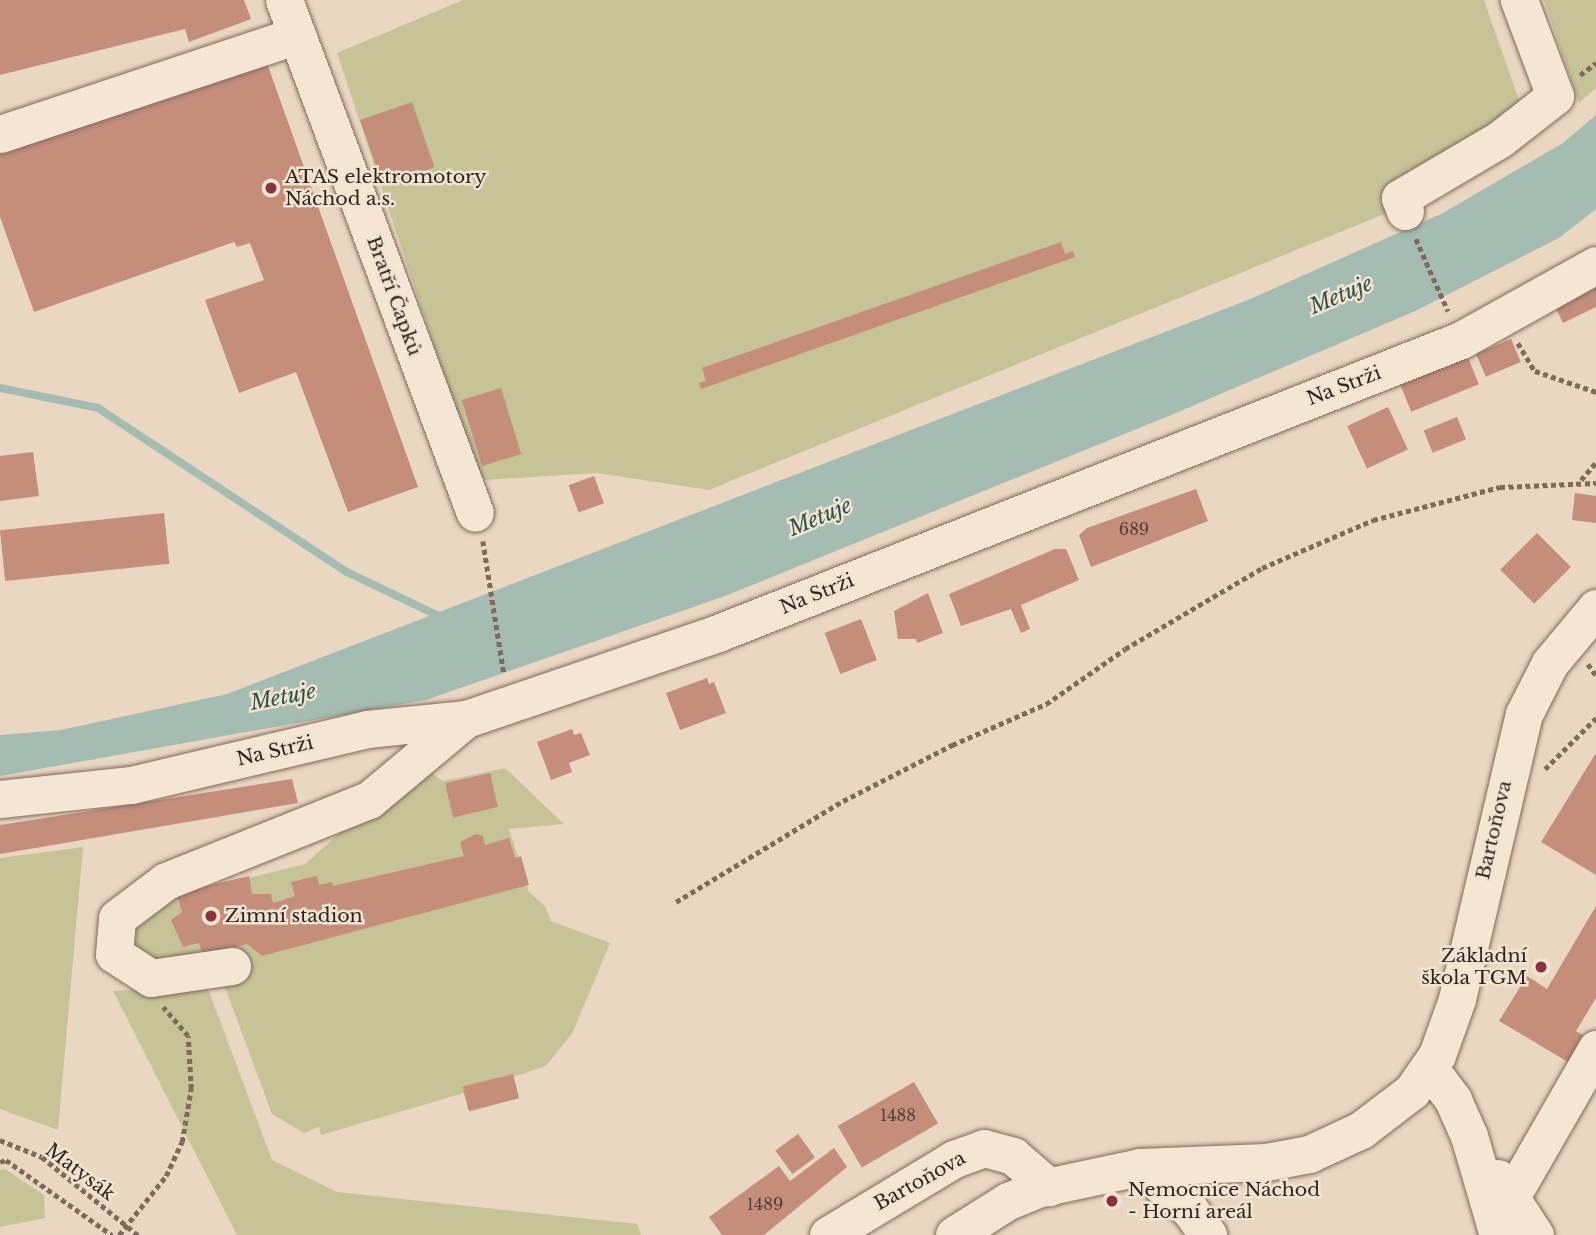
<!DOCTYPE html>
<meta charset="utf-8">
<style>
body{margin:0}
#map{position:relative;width:1596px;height:1235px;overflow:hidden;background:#e9d7c2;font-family:"Libre Baskerville",serif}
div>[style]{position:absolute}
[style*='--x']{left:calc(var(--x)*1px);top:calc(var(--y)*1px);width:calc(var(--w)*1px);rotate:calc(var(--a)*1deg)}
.green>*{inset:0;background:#c6c497}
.water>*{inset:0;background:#a4bcb1}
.stream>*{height:8px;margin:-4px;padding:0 4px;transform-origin:4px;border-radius:4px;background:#a4bcb1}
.building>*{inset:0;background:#c48e7b;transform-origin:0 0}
.path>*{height:4.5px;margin-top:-2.25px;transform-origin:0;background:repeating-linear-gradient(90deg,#81695b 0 5px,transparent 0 8.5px)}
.roads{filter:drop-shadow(0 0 2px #81695b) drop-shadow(0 0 2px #81695b)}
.minor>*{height:37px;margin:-18.5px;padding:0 18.5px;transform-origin:18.5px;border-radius:18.5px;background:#f5e6d4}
.dots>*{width:19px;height:19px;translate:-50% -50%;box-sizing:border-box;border:4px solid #f1e3d1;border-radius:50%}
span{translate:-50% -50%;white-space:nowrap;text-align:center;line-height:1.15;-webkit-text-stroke:5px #f1e3d1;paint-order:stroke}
.number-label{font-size:16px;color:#563e35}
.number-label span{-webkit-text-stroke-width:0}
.poi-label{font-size:19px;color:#32241e}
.left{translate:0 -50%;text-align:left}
.right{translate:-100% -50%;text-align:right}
.street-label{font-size:19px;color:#32241e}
.water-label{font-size:21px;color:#2e5149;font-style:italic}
</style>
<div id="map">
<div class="green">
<div style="clip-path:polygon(463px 0,1484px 0,1532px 137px,1409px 204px,709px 490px,597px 473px,484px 480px,457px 415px,337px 53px)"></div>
<div style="clip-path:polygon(1544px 0,1596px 0,1596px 88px,1579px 103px)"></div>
<div style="clip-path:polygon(505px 768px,564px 824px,509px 829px,529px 892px,545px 906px,551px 921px,610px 943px,573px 1032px,546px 1066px,513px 1077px,519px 1098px,470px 1112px,464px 1093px,321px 1135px,319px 1127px,304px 1133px,272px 1114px,223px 982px,144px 957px,130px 941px,126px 922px,163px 899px,305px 864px,370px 806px,428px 771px,443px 781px)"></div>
<div style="clip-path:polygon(83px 847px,58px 1130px,0 1109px,0 858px)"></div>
<div style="clip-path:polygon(207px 986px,272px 1160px,337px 1192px,637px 1224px,641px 1235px,237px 1235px,113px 991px)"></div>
<div style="clip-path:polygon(5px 1169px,44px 1195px,45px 1218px,0 1227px,0 1170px)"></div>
</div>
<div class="water">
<div style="clip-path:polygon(1596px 115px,1596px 209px,1559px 238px,1413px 312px,1176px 413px,725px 596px,426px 700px,0 776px,0 735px,61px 730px,227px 694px,1248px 300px,1443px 213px,1563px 143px)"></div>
</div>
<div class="stream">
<div style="--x:0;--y:388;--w:100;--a:11.5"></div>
<div style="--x:98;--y:408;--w:298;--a:33.4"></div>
<div style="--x:347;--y:572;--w:106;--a:25.6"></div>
</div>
<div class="building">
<div style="clip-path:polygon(0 0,244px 0,251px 19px,189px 42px,185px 29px,0 75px)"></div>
<div style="clip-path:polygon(263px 52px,418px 487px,348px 512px,296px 372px,239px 393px,205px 300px,264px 280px,250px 243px,237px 247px,234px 242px,34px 312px,0 217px,0 147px)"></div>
<div style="left:412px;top:102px;width:69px;height:55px;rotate:71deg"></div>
<div style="clip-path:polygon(1061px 242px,1065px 254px,1073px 251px,1075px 257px,701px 389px,699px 383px,706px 381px,702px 368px)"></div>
<div style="clip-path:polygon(1596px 279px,1596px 307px,1563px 323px,1552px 300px)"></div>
<div style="left:1511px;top:339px;width:25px;height:38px;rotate:67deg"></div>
<div style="left:1465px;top:350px;width:37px;height:73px;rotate:68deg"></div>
<div style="left:501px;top:388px;width:69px;height:41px;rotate:73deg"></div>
<div style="left:1388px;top:407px;width:47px;height:45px;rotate:65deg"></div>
<div style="left:1457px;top:417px;width:24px;height:36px;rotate:68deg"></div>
<div style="clip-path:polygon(33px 452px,39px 496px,0 501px,0 456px)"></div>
<div style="left:594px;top:476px;width:29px;height:27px;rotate:70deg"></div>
<div style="clip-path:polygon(1196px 489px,1208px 521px,1091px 567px,1079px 535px,1087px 528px)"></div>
<div style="clip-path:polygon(1575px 493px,1596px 496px,1596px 523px,1572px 520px)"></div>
<div style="left:164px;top:513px;width:51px;height:165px;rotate:84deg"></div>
<div style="left:1537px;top:533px;width:48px;height:52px;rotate:45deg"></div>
<div style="clip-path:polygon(1055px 549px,1066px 549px,1079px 580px,1021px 605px,1030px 629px,1021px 633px,1011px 609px,961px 626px,949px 594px)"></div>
<div style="clip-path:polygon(928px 593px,943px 633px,917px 643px,916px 639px,898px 639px,894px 611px)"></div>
<div style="left:861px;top:619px;width:44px;height:39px;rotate:69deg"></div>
<div style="clip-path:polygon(707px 678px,709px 684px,714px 682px,726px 713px,680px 730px,666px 693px)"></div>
<div style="clip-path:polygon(572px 729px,574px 735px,581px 733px,590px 755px,569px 763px,572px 772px,551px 780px,537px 742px)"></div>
<div style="clip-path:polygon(1596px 753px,1596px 875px,1541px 842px)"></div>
<div style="left:490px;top:773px;width:35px;height:46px;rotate:77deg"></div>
<div style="clip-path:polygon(292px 779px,298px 803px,0 854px,0 825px)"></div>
<div style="clip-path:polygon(476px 834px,483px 836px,485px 845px,509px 838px,515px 858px,521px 856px,529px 885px,262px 956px,247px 944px,203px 956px,199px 943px,183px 947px,171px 920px,182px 912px,177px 895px,215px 884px,249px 876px,252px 894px,271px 894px,273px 903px,295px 896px,291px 882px,317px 876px,319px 885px,332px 882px,333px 886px,464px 856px,460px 842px)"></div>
<div style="clip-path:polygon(1596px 906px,1596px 998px,1576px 1031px,1588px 1038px,1573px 1065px,1499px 1021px,1527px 976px,1547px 989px)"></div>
<div style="left:513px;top:1074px;width:25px;height:52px;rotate:76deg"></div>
<div style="left:914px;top:1082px;width:48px;height:88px;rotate:60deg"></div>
<div style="left:798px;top:1134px;width:29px;height:28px;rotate:54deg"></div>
<div style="clip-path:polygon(834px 1148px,847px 1167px,764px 1235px,722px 1235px,709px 1217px,779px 1166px,790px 1181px)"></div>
</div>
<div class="path">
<div style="--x:1580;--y:75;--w:20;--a:-37"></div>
<div style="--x:1416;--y:239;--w:79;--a:66"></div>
<div style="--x:1518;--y:343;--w:33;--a:59"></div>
<div style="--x:1535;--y:371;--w:65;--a:19"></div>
<div style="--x:1581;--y:480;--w:23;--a:-50"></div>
<div style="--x:483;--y:541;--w:135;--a:81"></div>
<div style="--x:1588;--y:664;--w:14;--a:54"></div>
<div style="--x:1545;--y:769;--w:72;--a:-45"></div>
<div style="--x:676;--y:902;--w:195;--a:-31.2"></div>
<div style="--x:843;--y:801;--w:123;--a:-27.2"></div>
<div style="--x:952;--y:745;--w:103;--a:-23.6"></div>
<div style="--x:1046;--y:704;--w:96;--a:-34.8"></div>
<div style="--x:1125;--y:649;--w:159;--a:-30.6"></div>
<div style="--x:1262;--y:568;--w:121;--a:-23.4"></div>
<div style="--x:1373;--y:520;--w:131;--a:-14.6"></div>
<div style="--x:1500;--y:487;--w:96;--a:-2.4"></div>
<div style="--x:0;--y:1140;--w:45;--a:22"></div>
<div style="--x:42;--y:1157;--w:124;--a:39.1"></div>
<div style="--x:0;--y:1162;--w:6;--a:-18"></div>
<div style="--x:6;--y:1160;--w:130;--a:35.3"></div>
<div style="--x:119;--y:1235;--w:75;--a:-51.5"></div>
<div style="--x:166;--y:1176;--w:38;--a:-65"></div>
<div style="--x:182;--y:1142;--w:54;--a:-80.4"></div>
<div style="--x:191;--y:1089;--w:53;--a:-93.2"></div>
<div style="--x:188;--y:1036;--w:38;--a:-131"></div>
</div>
<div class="roads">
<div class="minor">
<div style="--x:284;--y:0;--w:547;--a:69.58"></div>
<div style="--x:0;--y:134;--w:313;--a:-18.4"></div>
<div style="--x:1405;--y:211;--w:14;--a:-111"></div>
<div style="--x:1400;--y:198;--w:116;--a:-30.5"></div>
<div style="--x:1500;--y:139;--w:70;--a:-38"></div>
<div style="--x:1555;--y:96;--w:103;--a:-110.6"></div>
<div style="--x:0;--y:799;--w:132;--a:-6.1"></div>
<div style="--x:131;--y:785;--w:243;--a:-13.3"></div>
<div style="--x:367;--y:729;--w:100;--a:-5.8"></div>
<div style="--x:466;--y:719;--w:266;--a:-18.8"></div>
<div style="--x:718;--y:633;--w:799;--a:-21.52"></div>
<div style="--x:1461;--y:340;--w:154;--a:-29.1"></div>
<div style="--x:232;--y:966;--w:82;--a:171.6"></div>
<div style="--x:151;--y:978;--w:44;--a:-147"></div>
<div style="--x:114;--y:954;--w:36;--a:-85"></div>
<div style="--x:117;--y:918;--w:61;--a:-37.1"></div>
<div style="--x:166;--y:881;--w:219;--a:-21.8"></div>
<div style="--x:369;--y:800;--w:126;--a:-39.9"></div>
<div style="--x:1430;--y:1069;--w:39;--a:53"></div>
<div style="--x:1453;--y:1100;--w:39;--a:66"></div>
<div style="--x:1469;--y:1136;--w:103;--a:73.7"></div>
<div style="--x:1140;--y:1167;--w:66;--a:40.7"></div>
<div style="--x:1190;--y:1210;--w:31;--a:54"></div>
<div style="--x:1498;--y:1178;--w:68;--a:57"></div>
<div style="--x:1511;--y:1197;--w:171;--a:-60.1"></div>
<div style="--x:828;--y:1235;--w:147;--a:-31.1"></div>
<div style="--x:954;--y:1159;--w:32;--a:-20"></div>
<div style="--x:984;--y:1148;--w:30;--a:15"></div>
<div style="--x:1013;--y:1156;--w:48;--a:40.7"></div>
<div style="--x:954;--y:1235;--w:64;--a:-32.2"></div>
<div style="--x:1008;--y:1201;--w:35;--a:-22"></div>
<div style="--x:1041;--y:1188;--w:101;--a:-12"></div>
<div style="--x:1140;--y:1167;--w:126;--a:-2.3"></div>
<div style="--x:1266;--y:1162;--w:44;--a:-10.5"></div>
<div style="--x:1309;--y:1154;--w:57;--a:-24.8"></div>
<div style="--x:1361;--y:1130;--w:64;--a:-37.4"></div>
<div style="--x:1412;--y:1091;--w:44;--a:-55.2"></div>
<div style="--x:1437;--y:1055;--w:59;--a:-70.3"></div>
<div style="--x:1457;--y:999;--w:293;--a:-76.8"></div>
<div style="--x:1524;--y:714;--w:57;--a:-63"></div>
<div style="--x:1550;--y:663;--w:72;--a:-50.1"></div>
</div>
</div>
<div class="dots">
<div style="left:271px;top:188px;background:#8a313f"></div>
<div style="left:211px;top:916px;background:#8a313f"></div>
<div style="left:1541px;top:967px;background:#8a313f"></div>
<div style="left:1112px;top:1201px;background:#8a313f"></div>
</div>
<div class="number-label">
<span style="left:1134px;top:529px">689</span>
<span style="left:898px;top:1115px">1488</span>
<span style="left:765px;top:1204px">1489</span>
</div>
<div class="poi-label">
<span class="left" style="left:285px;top:188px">ATAS elektromotory<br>Náchod a.s.</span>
<span class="left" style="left:225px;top:916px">Zimní stadion</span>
<span class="right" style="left:1527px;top:967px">Základní<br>škola TGM</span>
<span class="left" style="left:1128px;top:1201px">Nemocnice Náchod<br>- Horní areál</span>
</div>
<div class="street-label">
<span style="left:394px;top:296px;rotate:70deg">Bratří Čapků</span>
<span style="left:1344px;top:386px;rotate:-21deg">Na Strži</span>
<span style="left:817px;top:594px;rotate:-22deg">Na Strži</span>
<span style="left:275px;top:751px;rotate:-13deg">Na Strži</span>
<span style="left:1494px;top:830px;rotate:-77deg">Bartoňova</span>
<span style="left:80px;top:1172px;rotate:37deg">Matysák</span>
<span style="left:920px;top:1181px;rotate:-29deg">Bartoňova</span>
</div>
<div class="water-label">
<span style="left:1341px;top:295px;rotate:-23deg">Metuje</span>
<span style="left:820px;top:517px;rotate:-23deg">Metuje</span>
<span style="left:283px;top:697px;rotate:-11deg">Metuje</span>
</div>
</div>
